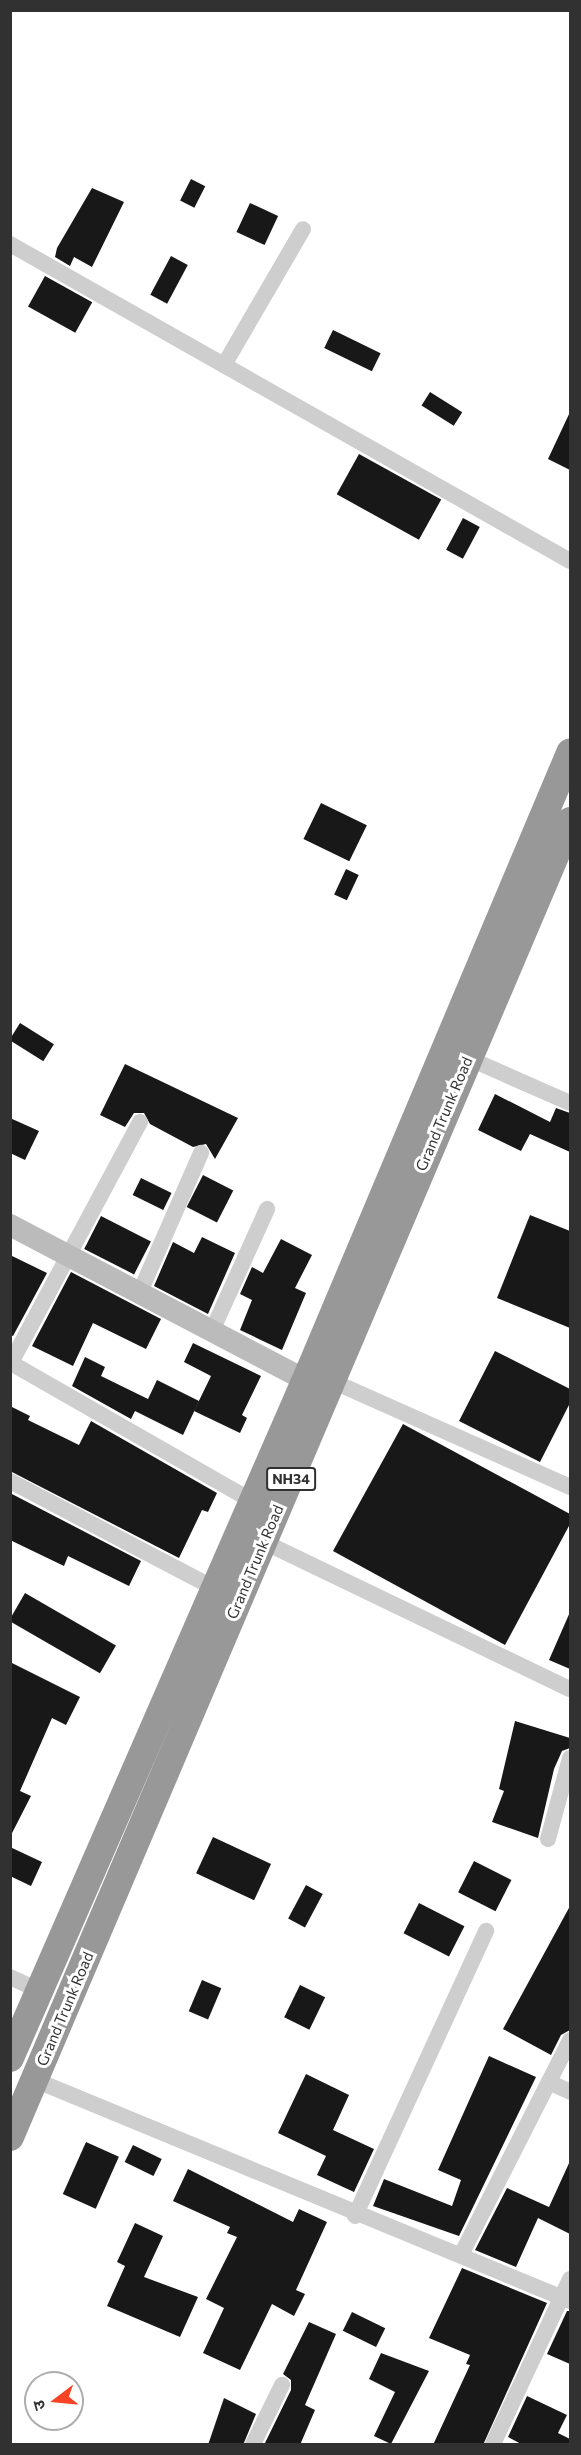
<!DOCTYPE html>
<meta charset="utf-8">
<style>
body{margin:0}
#map{position:relative;width:581px;height:2455px;overflow:hidden;background:#fff;font-family:Commissioner,"Noto Sans Devanagari",sans-serif}
div>[style]{position:absolute}
[style*='--x']{left:calc(var(--x)*1px);top:calc(var(--y)*1px);width:calc(var(--w)*1px);rotate:calc(var(--a)*1deg)}
.building>*{inset:0;background:#181818;transform-origin:0 0}
.street>*{height:16px;margin:-8px;padding:0 8px;transform-origin:8px;border-radius:8px;background:#cecece}
.secondary>*{height:22px;margin:-11px;padding:0 11px;transform-origin:11px;border-radius:11px;background:#bbb}
.highway>*{height:28px;margin:-14px;padding:0 14px;transform-origin:14px;border-radius:14px;background:#989898}
span{translate:-50% -50%;white-space:nowrap;text-align:center;line-height:1.15;-webkit-text-stroke:6px #fff;paint-order:stroke}
.shield-label span{padding:2px 4px;background:#fff;border:2px solid;border-radius:4px;-webkit-text-stroke-width:0}
.shield-label{font-size:14px;color:#313131;font-weight:700}
.street-label{font-size:15px;color:#313131}
.frame{position:absolute;inset:0;border:12px solid #313131;pointer-events:none}
.north{position:absolute;left:24px;top:2371px;width:60px;height:60px;box-sizing:border-box;background:#fff;border:2px solid #adadad;border-radius:50%;rotate:254deg;font-size:16px;font-weight:700;line-height:24px;text-align:center;color:#313131}
.north::after{content:'';display:block;margin:auto;width:21px;height:27px;background:#f64526;clip-path:polygon(50% 0,100% 100%,50% 72%,0 100%)}
</style>
<div id="map">
<div class="building">
<div style="left:191px;top:179px;width:16px;height:24px;rotate:27deg"></div>
<div style="clip-path:polygon(92px 188px,124px 202px,92px 267px,74px 257px,70px 266px,55px 257px,57px 248px)"></div>
<div style="left:250px;top:203px;width:31px;height:32px;rotate:25deg"></div>
<div style="left:171px;top:256px;width:19px;height:44px;rotate:28deg"></div>
<div style="left:45px;top:276px;width:54px;height:35px;rotate:29deg"></div>
<div style="left:333px;top:330px;width:53px;height:20px;rotate:26deg"></div>
<div style="left:430px;top:392px;width:38px;height:16px;rotate:32deg"></div>
<div style="clip-path:polygon(570px 412px,570px 470px,548px 459px)"></div>
<div style="left:359px;top:454px;width:94px;height:46px;rotate:29deg"></div>
<div style="left:463px;top:518px;width:19px;height:36px;rotate:28deg"></div>
<div style="left:321px;top:803px;width:51px;height:40px;rotate:26deg"></div>
<div style="left:346px;top:869px;width:14px;height:28px;rotate:25deg"></div>
<div style="left:20px;top:1023px;width:40px;height:20px;rotate:32deg"></div>
<div style="clip-path:polygon(125px 1064px,238px 1118px,215px 1159px,206px 1144px,193px 1147px,150px 1124px,144px 1113px,134px 1113px,125px 1127px,100px 1115px)"></div>
<div style="clip-path:polygon(495px 1094px,550px 1122px,556px 1108px,570px 1113px,570px 1152px,530px 1134px,521px 1151px,478px 1130px)"></div>
<div style="clip-path:polygon(10px 1118px,39px 1131px,25px 1160px,10px 1153px)"></div>
<div style="left:203px;top:1175px;width:34px;height:36px;rotate:27deg"></div>
<div style="left:141px;top:1178px;width:34px;height:19px;rotate:26deg"></div>
<div style="clip-path:polygon(530px 1215px,570px 1231px,570px 1328px,497px 1298px)"></div>
<div style="left:101px;top:1216px;width:56px;height:37px;rotate:27deg"></div>
<div style="clip-path:polygon(202px 1237px,235px 1253px,208px 1314px,154px 1286px,173px 1242px,194px 1253px)"></div>
<div style="clip-path:polygon(281px 1239px,312px 1255px,295px 1288px,306px 1293px,282px 1350px,240px 1330px,252px 1300px,240px 1294px,252px 1267px,263px 1273px)"></div>
<div style="clip-path:polygon(10px 1255px,47px 1273px,13px 1336px,10px 1335px)"></div>
<div style="clip-path:polygon(71px 1272px,161px 1319px,146px 1349px,93px 1323px,73px 1366px,32px 1346px)"></div>
<div style="clip-path:polygon(193px 1343px,261px 1376px,242px 1415px,247px 1418px,240px 1433px,194px 1411px,211px 1376px,184px 1362px)"></div>
<div style="clip-path:polygon(495px 1351px,570px 1389px,570px 1403px,540px 1462px,459px 1421px)"></div>
<div style="clip-path:polygon(85px 1357px,105px 1367px,101px 1376px,148px 1399px,157px 1380px,199px 1401px,183px 1435px,135px 1411px,131px 1419px,72px 1386px)"></div>
<div style="clip-path:polygon(10px 1406px,30px 1416px,28px 1420px,79px 1445px,91px 1421px,217px 1493px,208px 1512px,202px 1510px,179px 1558px,10px 1471px)"></div>
<div style="clip-path:polygon(403px 1424px,570px 1514px,570px 1524px,505px 1645px,333px 1551px)"></div>
<div style="clip-path:polygon(10px 1493px,141px 1561px,129px 1586px,68px 1556px,64px 1566px,10px 1540px)"></div>
<div style="left:25px;top:1593px;width:105px;height:32px;rotate:30deg"></div>
<div style="clip-path:polygon(570px 1612px,570px 1669px,549px 1660px)"></div>
<div style="clip-path:polygon(10px 1662px,80px 1697px,66px 1725px,52px 1718px,20px 1791px,31px 1796px,10px 1837px)"></div>
<div style="clip-path:polygon(515px 1721px,570px 1738px,570px 1748px,562px 1751px,554px 1769px,538px 1838px,492px 1822px,504px 1791px,499px 1789px)"></div>
<div style="left:213px;top:1837px;width:64px;height:40px;rotate:25deg"></div>
<div style="clip-path:polygon(10px 1847px,42px 1862px,31px 1886px,10px 1876px)"></div>
<div style="left:474px;top:1861px;width:42px;height:35px;rotate:27deg"></div>
<div style="left:306px;top:1885px;width:19px;height:38px;rotate:28deg"></div>
<div style="left:419px;top:1903px;width:51px;height:34px;rotate:27deg"></div>
<div style="clip-path:polygon(570px 1906px,570px 2030px,561px 2035px,551px 2055px,503px 2029px)"></div>
<div style="left:202px;top:1980px;width:21px;height:34px;rotate:23deg"></div>
<div style="left:300px;top:1985px;width:28px;height:36px;rotate:26deg"></div>
<div style="clip-path:polygon(489px 2056px,536px 2077px,459px 2236px,373px 2206px,384px 2179px,452px 2206px,461px 2180px,438px 2170px)"></div>
<div style="clip-path:polygon(306px 2074px,349px 2095px,333px 2130px,374px 2149px,354px 2192px,317px 2175px,326px 2156px,278px 2133px)"></div>
<div style="left:86px;top:2142px;width:36px;height:57px;rotate:24deg"></div>
<div style="left:133px;top:2145px;width:32px;height:19px;rotate:26deg"></div>
<div style="clip-path:polygon(570px 2161px,570px 2234px,538px 2218px,516px 2267px,475px 2250px,507px 2188px,549px 2207px)"></div>
<div style="clip-path:polygon(188px 2169px,293px 2222px,299px 2209px,327px 2222px,296px 2290px,305px 2294px,294px 2316px,272px 2304px,240px 2370px,203px 2353px,224px 2308px,206px 2299px,237px 2237px,227px 2233px,230px 2227px,173px 2201px)"></div>
<div style="clip-path:polygon(135px 2223px,163px 2236px,144px 2277px,198px 2297px,180px 2337px,107px 2306px,125px 2266px,117px 2262px)"></div>
<div style="clip-path:polygon(462px 2268px,547px 2303px,483px 2445px,433px 2445px,470px 2365px,466px 2364px,470px 2355px,429px 2338px)"></div>
<div style="clip-path:polygon(567px 2311px,570px 2311px,570px 2364px,547px 2354px)"></div>
<div style="left:352px;top:2312px;width:37px;height:21px;rotate:26deg"></div>
<div style="clip-path:polygon(309px 2322px,336px 2334px,305px 2405px,315px 2410px,300px 2445px,264px 2445px,291px 2390px,291px 2380px,283px 2374px)"></div>
<div style="clip-path:polygon(381px 2353px,429px 2371px,391px 2444px,374px 2436px,395px 2392px,369px 2379px)"></div>
<div style="clip-path:polygon(527px 2396px,567px 2415px,558px 2433px,570px 2439px,570px 2445px,523px 2445px,508px 2437px)"></div>
<div style="clip-path:polygon(224px 2398px,256px 2414px,243px 2445px,208px 2445px)"></div>
</div>
<div class="street">
<div style="--x:10;--y:244;--w:643;--a:29.51"></div>
<div style="--x:224;--y:365;--w:157;--a:-59.8"></div>
<div style="--x:468;--y:1058;--w:111;--a:23.8"></div>
<div style="--x:140;--y:1122;--w:273;--a:118.2"></div>
<div style="--x:11;--y:1363;--w:278;--a:29.8"></div>
<div style="--x:140;--y:1292;--w:152;--a:-66.3"></div>
<div style="--x:212;--y:1331;--w:134;--a:-65.7"></div>
<div style="--x:332;--y:1381;--w:261;--a:24"></div>
<div style="--x:10;--y:1481;--w:230;--a:27.7"></div>
<div style="--x:264;--y:1542;--w:339;--a:25.7"></div>
<div style="--x:548;--y:1839;--w:84;--a:-74.8"></div>
<div style="--x:10;--y:1977;--w:31;--a:25"></div>
<div style="--x:35;--y:2080;--w:579;--a:22.44"></div>
<div style="--x:549;--y:2082;--w:23;--a:25"></div>
<div style="--x:355;--y:2216;--w:314;--a:-65.3"></div>
<div style="--x:461;--y:2255;--w:241;--a:-63.1"></div>
<div style="--x:253;--y:2444;--w:66;--a:-63.8"></div>
<div style="--x:493;--y:2444;--w:182;--a:-65"></div>
</div>
<div class="secondary">
<div style="--x:10;--y:1225;--w:333;--a:27.7"></div>
</div>
<div class="highway">
<div style="--x:10;--y:2058;--w:751;--a:-66.44"></div>
<div style="--x:310;--y:1370;--w:670;--a:-67.15"></div>
<div style="--x:10;--y:2137;--w:1430;--a:-66.95"></div>
</div>
<div class="shield-label">
<span style="left:291px;top:1479px">NH34</span>
</div>
<div class="street-label">
<span style="left:444px;top:1114px;rotate:-67deg">Grand Trunk Road</span>
<span style="left:255px;top:1562px;rotate:-67deg">Grand Trunk Road</span>
<span style="left:65px;top:2009px;rotate:-67deg">Grand Trunk Road</span>
</div>
<div class="frame"></div>
<div class="north">उ</div>
</div>
